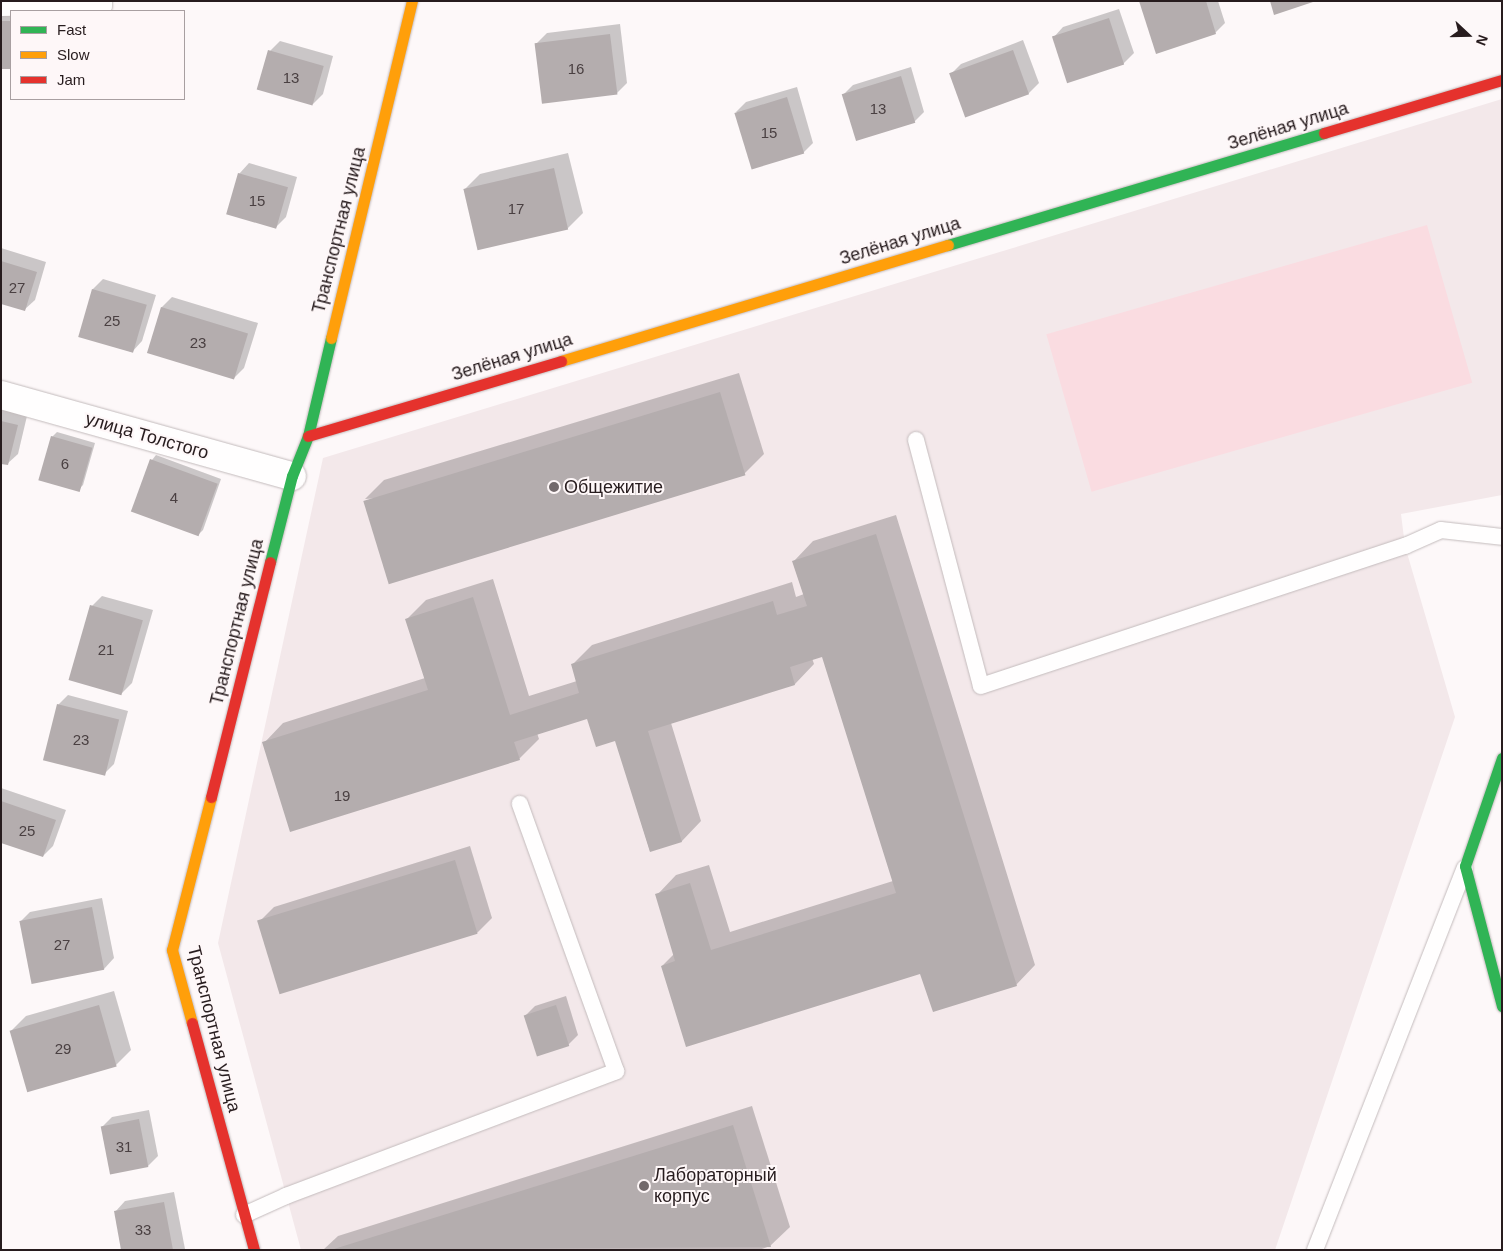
<!DOCTYPE html>
<meta charset="utf-8">
<style>
body{margin:0}
#map{position:relative;width:1503px;height:1251px;overflow:hidden;background:#fdf8f9;font-family:Arial,sans-serif}
div>[style]{position:absolute}
[style*='--x']{left:calc(var(--x)*1px);top:calc(var(--y)*1px);width:calc(var(--w)*1px);rotate:calc(var(--a)*1deg)}
.built>*{inset:0;background:#f3e8ea}
.green>*{inset:0;background:#fadce1;transform-origin:0 0}
.shadow>*{inset:0;background:#0003;transform-origin:0 0}
.building>*{inset:0;background:#b4adae;transform-origin:0 0}
.roads{filter:drop-shadow(0 0 1px #c3bbbc) drop-shadow(0 0 1px #c3bbbc)}
.lane>*{height:16px;margin:-8px;padding:0 8px;transform-origin:8px;border-radius:8px;background:#fffefe}
.street>*{height:28px;margin:-14px;padding:0 14px;transform-origin:14px;border-radius:14px;background:#fffefe}
.fast>*{height:11px;margin:-5.5px;padding:0 5.5px;transform-origin:5.5px;border-radius:5.5px;background:#30b455}
.slow>*{height:11px;margin:-5.5px;padding:0 5.5px;transform-origin:5.5px;border-radius:5.5px;background:#ff9f0a}
.jam>*{height:11px;margin:-5.5px;padding:0 5.5px;transform-origin:5.5px;border-radius:5.5px;background:#e5322d}
.dots>*{width:14px;height:14px;translate:-50% -50%;box-sizing:border-box;border:2px solid #fef7f8;border-radius:50%}
span{translate:-50% -50%;white-space:nowrap;text-align:center;line-height:1.15;-webkit-text-stroke:4px #fef7f8;paint-order:stroke}
.number-label{font-size:15px;color:#4a4042}
.number-label span{-webkit-text-stroke-width:0}
.street-label{font-size:18px;color:#271c1e}
.poi-label{font-size:18px;color:#271c1e}
.left{translate:0 -50%;text-align:left}
.frame{position:absolute;inset:0;border:2px solid #271c1e;pointer-events:none}
.legend{position:absolute;left:10px;top:10px;width:175px;height:90px;box-sizing:border-box;background:#fef7f8;border:1px solid #a89fa1;margin:0;padding:6px 9px;list-style:none;font-size:15px;color:#271c1e}
.legend li{display:flex;align-items:center;gap:10px;height:25px}
.legend b{width:25px;border:1px solid #a89fa1}
.north{position:absolute;left:1443px;top:10px;width:50px;height:50px;-webkit-text-stroke:4px #fef7f8;paint-order:stroke;rotate:111deg;font-size:14px;font-weight:700;line-height:20px;text-align:center;color:#271c1e}
.north::after{content:'';display:block;margin:auto;width:18px;height:22px;background:#271c1e;clip-path:polygon(50% 0,100% 100%,50% 72%,0 100%)}
</style>
<div id="map">
<div class="built">
<div style="clip-path:polygon(1502px 99px,1502px 495px,1401px 514px,1405px 546px,1455px 717px,1275px 1250px,301px 1250px,218px 943px,323px 458px)"></div>
</div>
<div class="green">
<div style="left:1427px;top:225px;width:164px;height:396px;rotate:74deg"></div>
</div>
<div class="shadow">
<div style="clip-path:polygon(1141px 1px,1218px 1px,1225px 23px,1215px 33px)"></div>
<div style="clip-path:polygon(1119px 9px,1134px 53px,1123px 64px,1053px 38px,1063px 27px)"></div>
<div style="left:1px;top:10px;width:10px;height:57px;rotate:6deg"></div>
<div style="clip-path:polygon(620px 24px,627px 83px,617px 93px,537px 43px,547px 33px)"></div>
<div style="clip-path:polygon(1023px 40px,1039px 83px,1029px 93px,966px 116px,951px 74px,961px 64px)"></div>
<div style="clip-path:polygon(280px 41px,333px 56px,323px 94px,313px 104px,270px 51px)"></div>
<div style="clip-path:polygon(911px 67px,924px 112px,914px 122px,843px 95px,853px 85px)"></div>
<div style="clip-path:polygon(797px 87px,813px 143px,803px 153px,736px 112px,746px 102px)"></div>
<div style="clip-path:polygon(568px 153px,583px 213px,568px 228px,465px 189px,480px 174px)"></div>
<div style="clip-path:polygon(249px 163px,297px 177px,286px 217px,276px 227px,239px 174px)"></div>
<div style="clip-path:polygon(1px 248px,46px 262px,35px 300px,24px 310px,1px 302px)"></div>
<div style="clip-path:polygon(103px 279px,156px 295px,142px 341px,132px 352px,80px 336px,93px 289px)"></div>
<div style="clip-path:polygon(172px 297px,258px 323px,244px 368px,234px 378px,149px 352px,162px 307px)"></div>
<div style="clip-path:polygon(739px 373px,764px 454px,744px 474px,365px 499px,384px 480px)"></div>
<div style="clip-path:polygon(1px 409px,27px 416px,18px 454px,7px 464px,1px 462px)"></div>
<div style="clip-path:polygon(57px 432px,95px 443px,83px 485px,78px 490px,52px 437px)"></div>
<div style="clip-path:polygon(156px 455px,221px 479px,203px 530px,198px 535px,152px 460px)"></div>
<div style="clip-path:polygon(896px 515px,1035px 965px,1016px 985px,921px 972px,662px 966px,674px 954px,657px 895px,676px 875px,709px 865px,730px 932px,893px 881px,823px 655px,812px 658px,814px 664px,795px 684px,671px 723px,701px 821px,682px 841px,650px 851px,616px 740px,588px 717px,537px 733px,539px 739px,519px 759px,264px 743px,283px 723px,425px 678px,407px 619px,426px 600px,493px 579px,529px 696px,577px 681px,572px 665px,592px 645px,792px 582px,796px 597px,804px 594px,794px 561px,813px 541px)"></div>
<div style="clip-path:polygon(102px 596px,153px 610px,132px 683px,122px 693px,92px 606px)"></div>
<div style="clip-path:polygon(68px 695px,128px 711px,114px 764px,104px 774px,58px 705px)"></div>
<div style="clip-path:polygon(1px 788px,66px 810px,53px 846px,43px 856px,1px 841px)"></div>
<div style="clip-path:polygon(470px 846px,492px 918px,477px 933px,259px 922px,274px 907px)"></div>
<div style="clip-path:polygon(102px 898px,114px 958px,104px 969px,20px 922px,30px 912px)"></div>
<div style="clip-path:polygon(114px 991px,131px 1050px,116px 1065px,11px 1031px,26px 1016px)"></div>
<div style="clip-path:polygon(566px 996px,578px 1035px,568px 1045px,525px 1016px,535px 1006px)"></div>
<div style="clip-path:polygon(752px 1106px,790px 1227px,770px 1246px,759px 1250px,323px 1250px,338px 1236px)"></div>
<div style="clip-path:polygon(149px 1110px,158px 1156px,148px 1166px,102px 1127px,112px 1117px)"></div>
<div style="clip-path:polygon(174px 1192px,185px 1249px,122px 1250px,115px 1212px,125px 1201px)"></div>
</div>
<div class="building">
<div style="clip-path:polygon(1139px 1px,1206px 1px,1216px 34px,1156px 54px)"></div>
<div style="clip-path:polygon(1270px 1px,1313px 1px,1313px 2px,1274px 15px)"></div>
<div style="left:1109px;top:18px;width:49px;height:60px;rotate:72deg"></div>
<div style="left:1px;top:21px;width:10px;height:48px"></div>
<div style="left:610px;top:34px;width:61px;height:76px;rotate:83deg"></div>
<div style="left:268px;top:50px;width:58px;height:41px;rotate:16deg"></div>
<div style="left:1013px;top:50px;width:47px;height:68px;rotate:70deg"></div>
<div style="left:901px;top:76px;width:49px;height:62px;rotate:73deg"></div>
<div style="left:787px;top:97px;width:59px;height:55px;rotate:73deg"></div>
<div style="left:554px;top:168px;width:63px;height:93px;rotate:77deg"></div>
<div style="left:238px;top:173px;width:52px;height:43px;rotate:16deg"></div>
<div style="clip-path:polygon(1px 261px,37px 272px,25px 311px,1px 304px)"></div>
<div style="left:92px;top:289px;width:57px;height:50px;rotate:16deg"></div>
<div style="left:161px;top:307px;width:91px;height:48px;rotate:17deg"></div>
<div style="left:720px;top:392px;width:87px;height:373px;rotate:73deg"></div>
<div style="clip-path:polygon(1px 421px,18px 425px,8px 465px,1px 464px)"></div>
<div style="left:51px;top:436px;width:43px;height:46px;rotate:16deg"></div>
<div style="left:150px;top:459px;width:72px;height:56px;rotate:20deg"></div>
<div style="clip-path:polygon(876px 534px,1017px 986px,933px 1012px,920px 974px,686px 1047px,661px 966px,675px 961px,655px 894px,690px 883px,711px 950px,896px 893px,822px 657px,790px 667px,795px 685px,648px 731px,682px 842px,650px 852px,615px 741px,596px 747px,587px 719px,514px 742px,520px 760px,290px 832px,262px 742px,428px 690px,405px 619px,473px 597px,510px 715px,579px 693px,571px 664px,773px 601px,777px 615px,807px 606px,792px 561px)"></div>
<div style="left:90px;top:605px;width:55px;height:78px;rotate:16deg"></div>
<div style="left:57px;top:704px;width:64px;height:58px;rotate:14deg"></div>
<div style="clip-path:polygon(1px 801px,56px 820px,43px 857px,1px 843px)"></div>
<div style="left:455px;top:860px;width:77px;height:207px;rotate:73deg"></div>
<div style="left:92px;top:907px;width:64px;height:74px;rotate:79deg"></div>
<div style="left:99px;top:1005px;width:64px;height:93px;rotate:74deg"></div>
<div style="left:556px;top:1005px;width:43px;height:34px;rotate:72deg"></div>
<div style="left:139px;top:1119px;width:49px;height:39px;rotate:79deg"></div>
<div style="clip-path:polygon(733px 1125px,771px 1247px,334px 1250px,334px 1249px)"></div>
<div style="clip-path:polygon(164px 1202px,173px 1250px,121px 1250px,114px 1211px)"></div>
</div>
<div class="roads">
<div class="lane">
<div style="--x:1;--y:8;--w:103;--a:-1.1"></div>
<div style="--x:104;--y:6;--w:5;--a:-90"></div>
<div style="--x:916;--y:440;--w:254;--a:75.2"></div>
<div style="--x:981;--y:686;--w:447;--a:-18.3"></div>
<div style="--x:1405;--y:546;--w:39;--a:-24"></div>
<div style="--x:1441;--y:530;--w:61;--a:6.5"></div>
<div style="--x:244;--y:1215;--w:46;--a:-24.3"></div>
<div style="--x:286;--y:1196;--w:353;--a:-20.7"></div>
<div style="--x:616;--y:1071;--w:284;--a:-109.8"></div>
<div style="--x:1315;--y:1250;--w:410;--a:-68.6"></div>
</div>
<div class="street">
<div style="--x:1;--y:395;--w:302;--a:15.6"></div>
</div>
<div class="fast">
<div style="--x:948;--y:245;--w:392;--a:-16.6"></div>
<div style="--x:270;--y:562;--w:89;--a:-75.7"></div>
<div style="--x:292;--y:476;--w:43;--a:-68.2"></div>
<div style="--x:308;--y:436;--w:101;--a:-76.8"></div>
<div style="--x:1502;--y:758;--w:114;--a:108.9"></div>
<div style="--x:1465;--y:866;--w:145;--a:75.2"></div>
</div>
<div class="slow">
<div style="--x:331;--y:338;--w:347;--a:-76.5"></div>
<div style="--x:561;--y:361;--w:404;--a:-16.7"></div>
<div style="--x:192;--y:1023;--w:76;--a:-105.3"></div>
<div style="--x:172;--y:950;--w:158;--a:-75.7"></div>
</div>
<div class="jam">
<div style="--x:1324;--y:133;--w:186;--a:-16.6"></div>
<div style="--x:308;--y:436;--w:264;--a:-16.5"></div>
<div style="--x:211;--y:797;--w:242;--a:-75.9"></div>
<div style="--x:192;--y:1023;--w:235;--a:74.7"></div>
</div>
</div>
<div class="dots">
<div style="left:554px;top:487px;background:#72696b"></div>
<div style="left:644px;top:1186px;background:#72696b"></div>
</div>
<div class="number-label">
<span style="left:576px;top:69px">16</span>
<span style="left:291px;top:78px">13</span>
<span style="left:878px;top:109px">13</span>
<span style="left:769px;top:133px">15</span>
<span style="left:257px;top:201px">15</span>
<span style="left:516px;top:209px">17</span>
<span style="left:17px;top:288px">27</span>
<span style="left:112px;top:321px">25</span>
<span style="left:198px;top:343px">23</span>
<span style="left:65px;top:464px">6</span>
<span style="left:174px;top:498px">4</span>
<span style="left:106px;top:650px">21</span>
<span style="left:81px;top:740px">23</span>
<span style="left:342px;top:796px">19</span>
<span style="left:27px;top:831px">25</span>
<span style="left:62px;top:945px">27</span>
<span style="left:63px;top:1049px">29</span>
<span style="left:124px;top:1147px">31</span>
<span style="left:143px;top:1230px">33</span>
</div>
<div class="street-label">
<span style="left:1288px;top:126px;rotate:-17deg">Зелёная улица</span>
<span style="left:339px;top:230px;rotate:-76deg">Транспортная улица</span>
<span style="left:900px;top:241px;rotate:-17deg">Зелёная улица</span>
<span style="left:512px;top:357px;rotate:-17deg">Зелёная улица</span>
<span style="left:147px;top:436px;rotate:16deg">улица Толстого</span>
<span style="left:237px;top:622px;rotate:-76deg">Транспортная улица</span>
<span style="left:214px;top:1029px;rotate:76deg">Транспортная улица</span>
</div>
<div class="poi-label">
<span class="left" style="left:564px;top:487px">Общежитие</span>
<span class="left" style="left:654px;top:1186px">Лабораторный<br>корпус</span>
</div>
<div class="frame"></div>
<ul class="legend">
<li><b style="height:6px;background:#30b455"></b>Fast</li>
<li><b style="height:6px;background:#ff9f0a"></b>Slow</li>
<li><b style="height:6px;background:#e5322d"></b>Jam</li>
</ul>
<div class="north">N</div>
</div>
